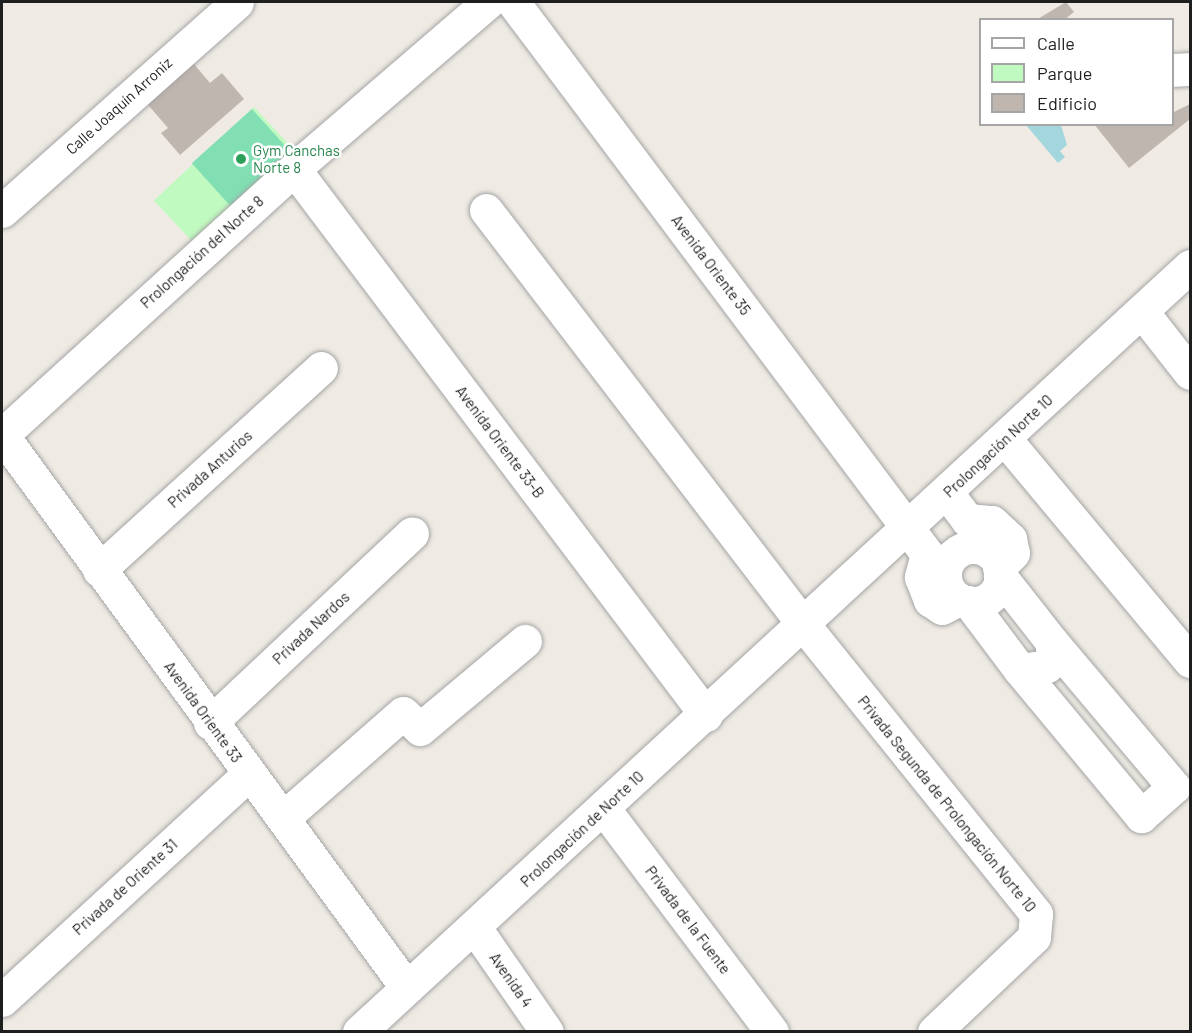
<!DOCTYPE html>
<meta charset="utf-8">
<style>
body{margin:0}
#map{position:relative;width:1192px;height:1033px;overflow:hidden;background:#efebe4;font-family:Barlow,sans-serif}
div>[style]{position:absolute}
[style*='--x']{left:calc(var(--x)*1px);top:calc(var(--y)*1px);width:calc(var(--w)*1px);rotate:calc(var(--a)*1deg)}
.park>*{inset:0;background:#c1fac1;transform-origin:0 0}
.pitch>*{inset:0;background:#81dfb3;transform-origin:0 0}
.water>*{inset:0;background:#a4d6de}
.building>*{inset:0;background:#c0b6b0}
.roads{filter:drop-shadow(0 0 2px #a5a5a5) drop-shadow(0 0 2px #a5a5a5)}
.minor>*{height:33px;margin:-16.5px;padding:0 16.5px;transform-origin:16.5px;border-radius:16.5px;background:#fff}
.minor>.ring{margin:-16.5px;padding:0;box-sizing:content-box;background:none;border:33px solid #fff;border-radius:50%}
.dots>*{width:16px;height:16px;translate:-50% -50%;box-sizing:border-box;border:3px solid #fff;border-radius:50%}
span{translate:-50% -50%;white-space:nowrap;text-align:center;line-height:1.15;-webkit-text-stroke:5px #fff;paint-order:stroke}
.street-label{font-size:15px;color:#1e1e1e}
.leisure-label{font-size:15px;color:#27864d}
.left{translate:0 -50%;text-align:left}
.frame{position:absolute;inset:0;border:3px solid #1e1e1e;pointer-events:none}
.legend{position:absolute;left:979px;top:18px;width:195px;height:108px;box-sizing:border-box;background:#fff;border:2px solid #a5a5a5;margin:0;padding:8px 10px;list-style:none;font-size:18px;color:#1e1e1e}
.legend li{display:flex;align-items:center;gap:12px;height:30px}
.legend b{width:30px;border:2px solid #a5a5a5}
</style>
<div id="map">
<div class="park">
<div style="left:254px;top:107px;width:59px;height:137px;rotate:47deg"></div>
</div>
<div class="pitch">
<div style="left:252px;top:109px;width:59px;height:81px;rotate:48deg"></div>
</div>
<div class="water">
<div style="clip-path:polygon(1026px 125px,1061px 125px,1067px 145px,1060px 151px,1065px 157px,1058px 163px)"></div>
</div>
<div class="building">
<div style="clip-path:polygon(1066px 2px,1074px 12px,1064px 20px,1036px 20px)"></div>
<div style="clip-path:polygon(189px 58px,210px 83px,222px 73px,244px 99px,180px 155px,161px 133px,168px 128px,142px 98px)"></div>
<div style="clip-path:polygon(1190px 104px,1190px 119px,1129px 168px,1094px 124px,1172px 124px,1172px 113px)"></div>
</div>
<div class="roads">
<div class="minor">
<div style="--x:513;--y:2;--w:690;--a:53.13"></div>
<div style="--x:927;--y:554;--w:24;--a:105"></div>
<div style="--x:921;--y:577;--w:25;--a:69"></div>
<div style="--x:930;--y:600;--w:14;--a:34"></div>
<div style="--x:942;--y:608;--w:19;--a:-28"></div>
<div style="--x:1172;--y:70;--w:18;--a:-3"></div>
<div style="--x:294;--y:169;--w:684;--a:52.96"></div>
<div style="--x:486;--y:210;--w:521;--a:52.56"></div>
<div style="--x:803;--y:624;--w:372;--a:51.2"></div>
<div style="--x:1036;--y:914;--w:23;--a:95"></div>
<div style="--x:1034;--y:937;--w:138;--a:136.5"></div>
<div style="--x:2;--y:211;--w:314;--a:-41.6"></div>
<div style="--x:1143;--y:313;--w:76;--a:51.9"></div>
<div style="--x:2;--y:435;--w:685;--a:53.78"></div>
<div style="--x:2;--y:435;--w:395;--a:-42.3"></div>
<div style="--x:294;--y:169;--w:256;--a:-40.7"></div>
<div style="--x:1005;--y:439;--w:289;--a:50.2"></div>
<div style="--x:947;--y:493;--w:34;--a:53"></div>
<div style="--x:967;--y:520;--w:25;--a:5"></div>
<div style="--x:992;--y:522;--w:25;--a:43"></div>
<div style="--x:1010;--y:539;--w:14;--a:78"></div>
<div style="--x:1013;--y:553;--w:20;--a:135"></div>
<div class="ring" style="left:945px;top:547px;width:23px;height:23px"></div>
<div style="--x:99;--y:570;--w:300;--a:-42.3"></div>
<div style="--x:969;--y:602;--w:85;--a:53.1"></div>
<div style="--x:1020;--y:670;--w:27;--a:-8"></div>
<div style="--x:1047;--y:666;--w:13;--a:-63"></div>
<div style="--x:1053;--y:654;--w:13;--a:-99"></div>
<div style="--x:1051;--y:641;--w:83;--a:-128.1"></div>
<div style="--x:1020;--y:670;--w:190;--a:50.3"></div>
<div style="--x:1141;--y:816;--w:44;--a:-41.3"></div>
<div style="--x:1174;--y:787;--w:191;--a:-130.1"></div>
<div style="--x:210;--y:723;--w:277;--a:-43.2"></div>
<div style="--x:604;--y:809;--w:279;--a:53"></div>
<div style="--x:283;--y:818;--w:159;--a:-41.2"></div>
<div style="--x:403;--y:713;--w:23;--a:43"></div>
<div style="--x:420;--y:729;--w:137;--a:-40"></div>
<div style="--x:475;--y:928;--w:126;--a:55.3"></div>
<div style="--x:2;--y:1000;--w:335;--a:-42.5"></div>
<div style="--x:359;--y:1032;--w:1130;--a:-42.67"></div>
</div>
</div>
<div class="dots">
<div style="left:241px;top:159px;background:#2e9e5b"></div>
</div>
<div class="street-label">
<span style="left:119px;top:106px;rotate:-42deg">Calle Joaquín Arroniz</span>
<span style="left:202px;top:252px;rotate:-42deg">Prolongación del Norte 8</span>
<span style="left:711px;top:265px;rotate:53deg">Avenida Oriente 35</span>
<span style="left:500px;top:442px;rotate:53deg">Avenida Oriente 33-B</span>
<span style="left:998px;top:446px;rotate:-43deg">Prolongación Norte 10</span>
<span style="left:210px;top:469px;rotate:-42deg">Privada Anturios</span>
<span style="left:311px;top:628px;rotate:-43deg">Privada Nardos</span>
<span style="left:203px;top:712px;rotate:54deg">Avenida Oriente 33</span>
<span style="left:947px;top:804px;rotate:51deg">Privada Segunda de Prolongación Norte 10</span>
<span style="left:582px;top:829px;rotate:-43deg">Prolongación de Norte 10</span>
<span style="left:125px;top:887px;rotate:-42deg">Privada de Oriente 31</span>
<span style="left:688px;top:920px;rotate:53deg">Privada de la Fuente</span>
<span style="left:511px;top:980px;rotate:55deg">Avenida 4</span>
</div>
<div class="leisure-label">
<span class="left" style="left:253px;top:159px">Gym Canchas<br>Norte 8</span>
</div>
<div class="frame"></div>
<ul class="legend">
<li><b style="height:8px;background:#fff"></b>Calle</li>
<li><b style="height:16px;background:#c1fac1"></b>Parque</li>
<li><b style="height:16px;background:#c0b6b0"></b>Edificio</li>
</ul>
</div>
